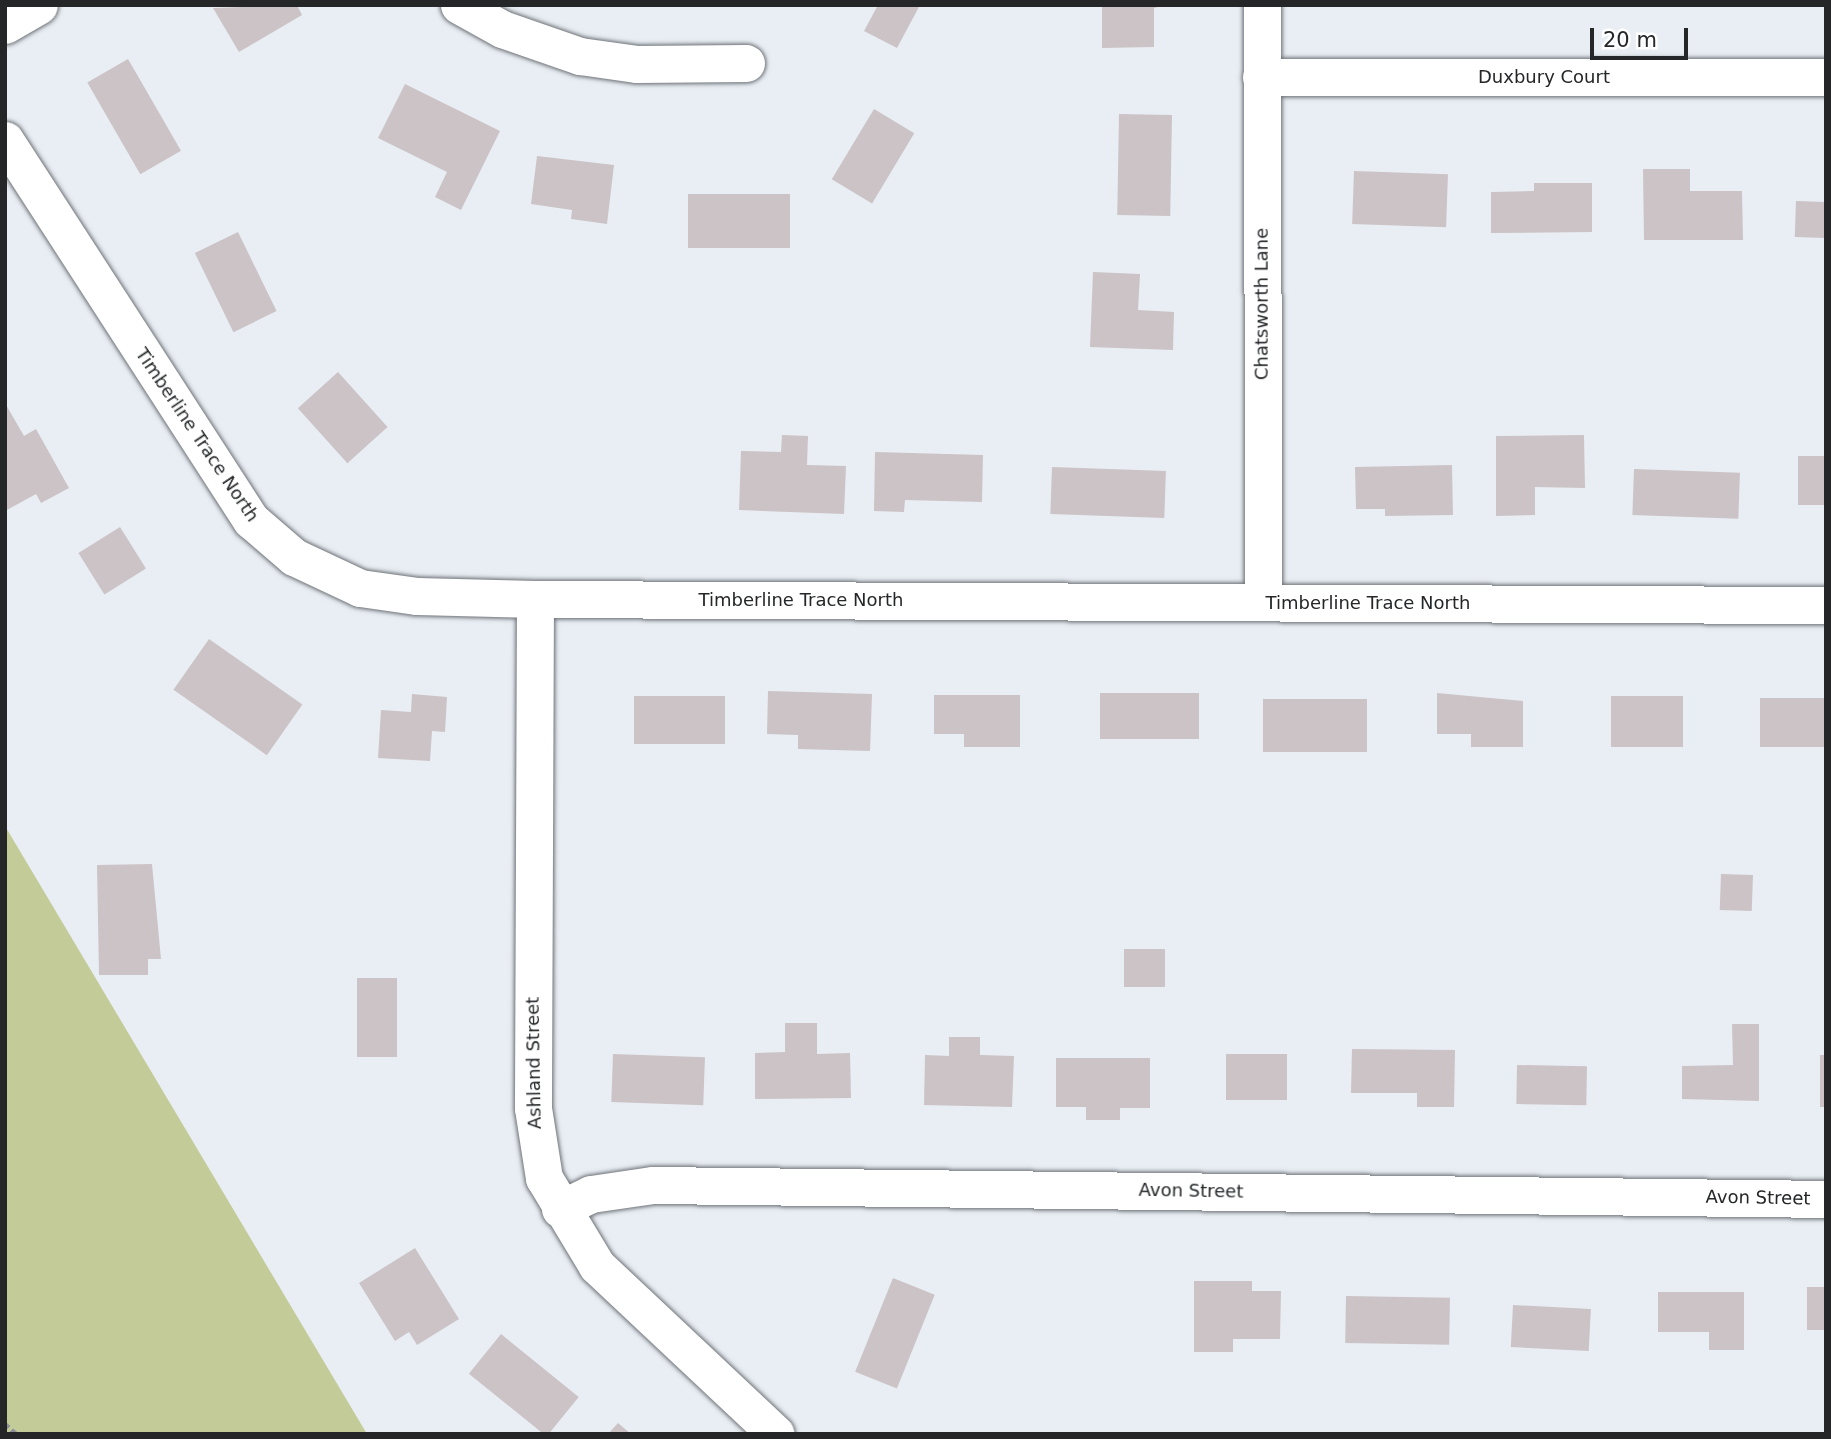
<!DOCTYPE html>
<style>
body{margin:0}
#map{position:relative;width:1831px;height:1439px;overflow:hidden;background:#e9eef4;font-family:"DejaVu Sans",sans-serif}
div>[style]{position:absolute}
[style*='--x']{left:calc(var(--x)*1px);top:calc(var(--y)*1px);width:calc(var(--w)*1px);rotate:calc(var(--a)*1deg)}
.green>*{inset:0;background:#c3cb98}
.building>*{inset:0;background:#cbc3c5;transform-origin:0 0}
.path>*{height:4.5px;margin-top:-2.25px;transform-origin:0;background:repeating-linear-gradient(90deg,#8e9196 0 5px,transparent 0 8.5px)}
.roads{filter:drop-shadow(0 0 2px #6e7378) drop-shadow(0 0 2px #6e7378)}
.minor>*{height:37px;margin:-18.5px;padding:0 18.5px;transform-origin:18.5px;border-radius:18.5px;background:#fff}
span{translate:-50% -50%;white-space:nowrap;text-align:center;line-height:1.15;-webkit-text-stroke:5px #fff;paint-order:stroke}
.street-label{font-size:18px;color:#242628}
.frame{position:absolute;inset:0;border:7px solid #242628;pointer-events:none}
.scale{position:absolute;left:1590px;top:28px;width:98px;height:32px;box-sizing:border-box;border:4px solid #242628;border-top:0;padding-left:9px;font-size:21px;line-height:24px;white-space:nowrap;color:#242628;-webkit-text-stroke:5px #fff;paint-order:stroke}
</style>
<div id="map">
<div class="green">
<div style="clip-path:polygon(5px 826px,367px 1434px,5px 1434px)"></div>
</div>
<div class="building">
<div style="clip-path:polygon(297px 5px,302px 15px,239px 52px,213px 8px)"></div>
<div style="clip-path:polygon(878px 5px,920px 5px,897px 48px,864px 31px)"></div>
<div style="clip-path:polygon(1102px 5px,1165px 5px,1154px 8px,1154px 47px,1102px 48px)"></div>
<div style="left:128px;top:59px;width:106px;height:47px;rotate:60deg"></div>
<div style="clip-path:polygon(405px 84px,500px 131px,461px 210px,435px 197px,447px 172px,378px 138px)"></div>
<div style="left:874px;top:109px;width:47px;height:82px;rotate:31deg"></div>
<div style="left:1119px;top:114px;width:53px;height:101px;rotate:1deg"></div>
<div style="clip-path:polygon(537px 156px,614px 165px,607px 224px,571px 219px,572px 210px,531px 204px)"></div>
<div style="clip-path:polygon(1643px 169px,1690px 169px,1690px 191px,1742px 191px,1743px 240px,1644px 240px)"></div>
<div style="left:1354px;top:171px;width:94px;height:53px;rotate:2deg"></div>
<div style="clip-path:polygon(1534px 183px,1592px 183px,1592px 232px,1491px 233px,1491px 192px,1534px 191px)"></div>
<div style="left:688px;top:194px;width:102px;height:54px"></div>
<div style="left:1796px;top:201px;width:30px;height:36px;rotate:2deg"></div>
<div style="left:238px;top:232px;width:88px;height:48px;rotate:64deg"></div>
<div style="clip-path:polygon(1093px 272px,1140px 274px,1138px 310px,1174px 312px,1173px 350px,1090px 347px)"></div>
<div style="left:338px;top:372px;width:74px;height:54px;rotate:48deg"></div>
<div style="clip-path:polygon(5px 403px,24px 436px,36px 429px,69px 488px,41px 503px,36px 494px,5px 511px)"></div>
<div style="clip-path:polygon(782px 435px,808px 436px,807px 465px,846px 466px,844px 514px,739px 510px,741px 451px,781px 452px)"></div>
<div style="clip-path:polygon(1584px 435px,1585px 488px,1535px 487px,1535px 515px,1496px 516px,1496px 436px)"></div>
<div style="clip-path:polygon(875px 452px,983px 455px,982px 502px,905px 500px,904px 512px,874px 511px)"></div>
<div style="left:1798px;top:456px;width:28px;height:49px"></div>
<div style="clip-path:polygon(1452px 465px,1453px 515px,1385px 516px,1385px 509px,1356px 509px,1355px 467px)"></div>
<div style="left:1052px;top:467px;width:114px;height:47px;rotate:2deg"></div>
<div style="left:1634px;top:469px;width:106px;height:46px;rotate:2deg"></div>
<div style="left:120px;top:527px;width:49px;height:49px;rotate:58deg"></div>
<div style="left:209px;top:639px;width:114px;height:62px;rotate:35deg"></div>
<div style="clip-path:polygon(768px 691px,872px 694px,870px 751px,798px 749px,798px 735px,767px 734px)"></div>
<div style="left:1100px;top:693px;width:99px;height:46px"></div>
<div style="clip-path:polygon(1437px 693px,1523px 701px,1523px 747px,1471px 747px,1471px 734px,1437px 734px)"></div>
<div style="clip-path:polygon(412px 694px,447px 697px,445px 732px,432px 731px,430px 761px,378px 758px,381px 710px,411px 712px)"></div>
<div style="clip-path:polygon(934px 695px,1020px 695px,1020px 747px,964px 747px,964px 734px,934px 734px)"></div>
<div style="left:634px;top:696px;width:91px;height:48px"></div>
<div style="left:1683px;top:696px;width:51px;height:72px;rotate:90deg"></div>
<div style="left:1826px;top:698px;width:49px;height:66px;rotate:90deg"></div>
<div style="left:1367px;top:699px;width:53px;height:104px;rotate:90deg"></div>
<div style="clip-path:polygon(152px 864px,161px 959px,148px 959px,148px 975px,99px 975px,97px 865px)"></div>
<div style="left:1721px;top:874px;width:32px;height:36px;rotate:2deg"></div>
<div style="left:1124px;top:949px;width:41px;height:38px"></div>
<div style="left:357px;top:978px;width:40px;height:79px"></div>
<div style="clip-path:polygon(785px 1023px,817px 1023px,817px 1054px,850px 1053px,851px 1098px,755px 1099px,755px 1053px,785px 1052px)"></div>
<div style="clip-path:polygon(1732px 1024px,1759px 1024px,1759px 1101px,1682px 1099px,1682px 1066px,1733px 1065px)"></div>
<div style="clip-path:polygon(949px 1037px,980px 1037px,980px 1055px,1014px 1056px,1012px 1107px,924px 1105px,925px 1055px,949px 1056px)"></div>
<div style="clip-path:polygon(1352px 1049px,1455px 1050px,1454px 1107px,1417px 1107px,1417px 1093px,1351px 1093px)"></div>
<div style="left:613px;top:1054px;width:92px;height:48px;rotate:2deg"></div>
<div style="left:1226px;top:1054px;width:61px;height:46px"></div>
<div style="left:1820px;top:1055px;width:6px;height:52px"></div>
<div style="clip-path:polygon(1056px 1058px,1150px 1058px,1150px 1108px,1120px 1108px,1120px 1120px,1086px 1120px,1086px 1107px,1056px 1107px)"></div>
<div style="left:1517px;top:1065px;width:70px;height:39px;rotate:1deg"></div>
<div style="clip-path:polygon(415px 1248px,459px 1319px,417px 1345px,409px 1332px,395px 1341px,359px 1283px)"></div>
<div style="left:893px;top:1278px;width:45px;height:101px;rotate:22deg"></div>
<div style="clip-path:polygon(1194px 1281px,1252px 1281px,1252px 1291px,1281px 1291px,1280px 1339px,1233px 1339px,1233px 1352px,1194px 1352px)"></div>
<div style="left:1807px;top:1287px;width:19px;height:43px"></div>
<div style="clip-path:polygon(1658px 1292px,1744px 1292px,1744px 1350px,1709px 1350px,1709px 1332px,1658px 1332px)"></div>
<div style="left:1346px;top:1296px;width:104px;height:47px;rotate:1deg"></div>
<div style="left:1513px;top:1305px;width:78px;height:42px;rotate:3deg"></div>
<div style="left:501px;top:1334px;width:100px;height:51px;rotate:39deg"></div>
<div style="clip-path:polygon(618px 1423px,631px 1434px,608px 1434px)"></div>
</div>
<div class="path">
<div style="--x:5;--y:1424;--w:15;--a:42"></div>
</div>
<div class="roads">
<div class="minor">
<div style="--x:459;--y:5;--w:49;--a:29.2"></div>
<div style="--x:502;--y:29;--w:83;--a:19.1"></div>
<div style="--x:580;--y:56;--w:58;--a:8"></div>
<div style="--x:637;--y:64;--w:109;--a:-0.5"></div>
<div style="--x:1262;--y:5;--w:597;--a:89.9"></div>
<div style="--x:5;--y:25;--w:39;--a:-30"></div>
<div style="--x:1261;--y:77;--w:565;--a:0"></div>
<div style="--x:5;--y:140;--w:453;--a:57.1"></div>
<div style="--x:251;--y:520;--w:57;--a:40.7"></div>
<div style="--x:294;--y:557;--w:73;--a:25.2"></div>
<div style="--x:360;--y:588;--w:58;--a:8"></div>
<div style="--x:417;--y:596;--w:118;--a:1.5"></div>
<div style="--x:535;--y:599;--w:1291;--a:0.27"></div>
<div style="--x:535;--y:599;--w:509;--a:90.23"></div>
<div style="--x:533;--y:1108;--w:71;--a:81.1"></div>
<div style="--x:544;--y:1178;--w:103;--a:58.9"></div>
<div style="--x:597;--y:1266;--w:245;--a:43.2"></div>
<div style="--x:560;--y:1209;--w:34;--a:-26"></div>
<div style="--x:591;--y:1194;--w:63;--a:-8.3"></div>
<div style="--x:653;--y:1185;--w:1173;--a:0.68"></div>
</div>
</div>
<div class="street-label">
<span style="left:1544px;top:77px">Duxbury Court</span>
<span style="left:1262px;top:304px;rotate:-90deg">Chatsworth Lane</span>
<span style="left:197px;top:435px;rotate:56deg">Timberline Trace North</span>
<span style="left:801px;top:600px">Timberline Trace North</span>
<span style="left:1368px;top:603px">Timberline Trace North</span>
<span style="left:534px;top:1063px;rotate:-91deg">Ashland Street</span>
<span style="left:1191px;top:1191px;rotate:1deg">Avon Street</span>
<span style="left:1758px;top:1198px;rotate:1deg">Avon Street</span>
</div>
<div class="frame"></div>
<div class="scale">20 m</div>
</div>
